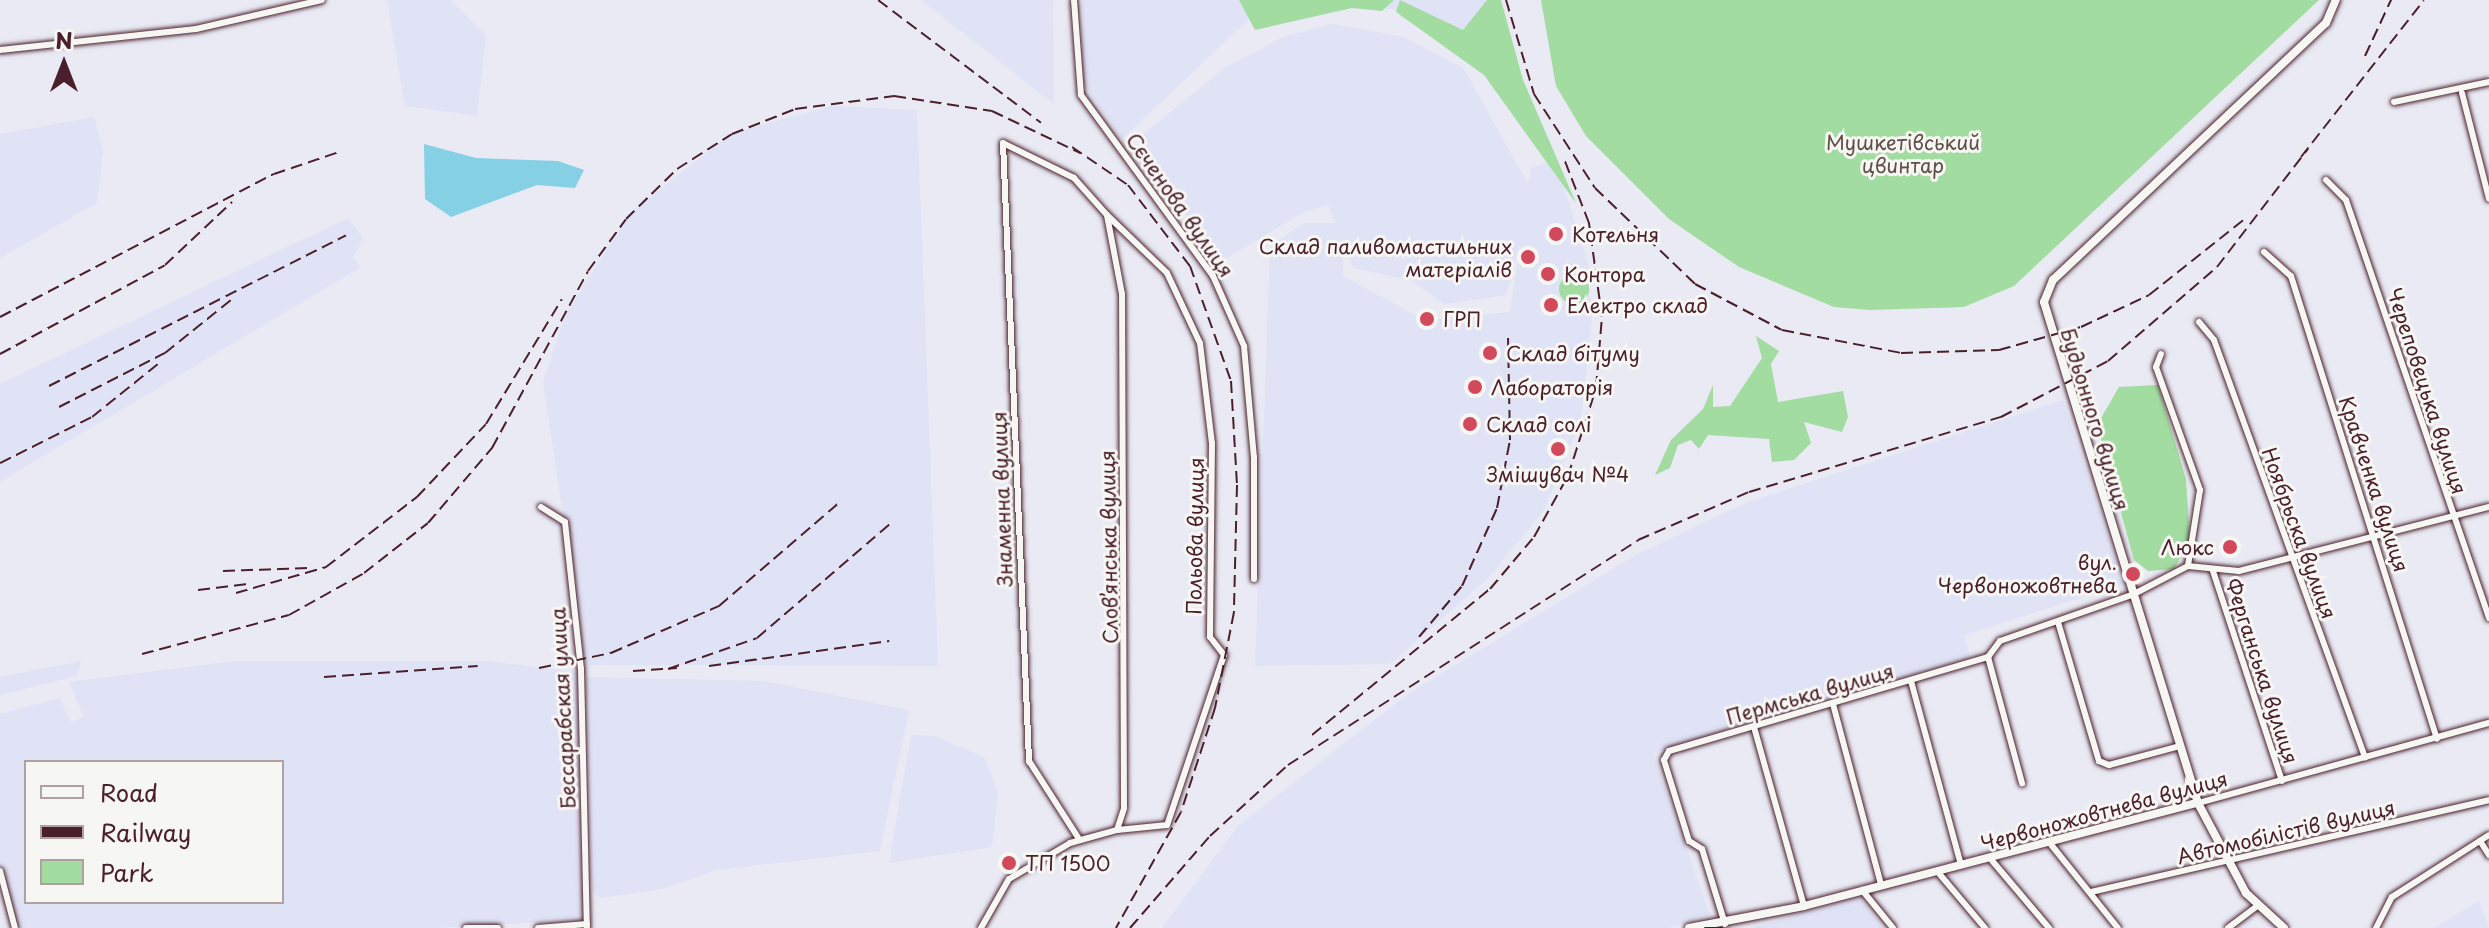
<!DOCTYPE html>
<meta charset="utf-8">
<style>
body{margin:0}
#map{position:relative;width:2489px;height:928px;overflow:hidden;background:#e9eaf4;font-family:"Playpen Sans",sans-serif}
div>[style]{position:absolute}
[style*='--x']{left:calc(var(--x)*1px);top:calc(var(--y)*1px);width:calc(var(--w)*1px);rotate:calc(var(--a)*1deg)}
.built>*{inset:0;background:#e0e2f5}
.green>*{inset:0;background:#a2dca1}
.round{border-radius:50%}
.water>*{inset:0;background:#85d0e5}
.roads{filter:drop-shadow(0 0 2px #4a1f2b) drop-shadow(0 0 2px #4a1f2b)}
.street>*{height:6px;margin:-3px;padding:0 3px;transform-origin:3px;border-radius:3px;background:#f6f6f2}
.secondary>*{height:8px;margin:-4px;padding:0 4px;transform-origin:4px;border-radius:4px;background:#f6f6f2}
.tram>*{height:2px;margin:-1px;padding:0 1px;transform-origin:1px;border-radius:1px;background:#4a1f2b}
.rail>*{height:2px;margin-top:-1px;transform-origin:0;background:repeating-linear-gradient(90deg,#4a1f2b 0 12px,transparent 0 18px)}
.dots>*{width:22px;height:22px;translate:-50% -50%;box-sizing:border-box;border:4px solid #f6f6f2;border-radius:50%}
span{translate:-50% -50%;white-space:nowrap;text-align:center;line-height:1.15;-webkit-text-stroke:6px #f6f6f2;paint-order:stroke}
.park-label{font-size:20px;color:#604e48}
.street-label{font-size:20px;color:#4a1f2b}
.poi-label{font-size:20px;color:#4a1f2b}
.left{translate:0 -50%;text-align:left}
.right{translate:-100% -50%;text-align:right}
.legend{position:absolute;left:24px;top:760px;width:260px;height:144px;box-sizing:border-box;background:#f6f6f2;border:2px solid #b1a0a2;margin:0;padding:10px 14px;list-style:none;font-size:24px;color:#4a1f2b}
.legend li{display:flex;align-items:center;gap:16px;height:40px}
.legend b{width:40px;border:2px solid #b1a0a2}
.north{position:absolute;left:24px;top:24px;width:80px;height:80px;-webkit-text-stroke:6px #f6f6f2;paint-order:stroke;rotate:0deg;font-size:22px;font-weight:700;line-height:32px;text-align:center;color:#4a1f2b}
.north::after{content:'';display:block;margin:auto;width:28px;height:36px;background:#4a1f2b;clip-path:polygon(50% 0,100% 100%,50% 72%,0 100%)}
</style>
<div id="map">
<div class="built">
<div style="clip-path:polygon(387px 0,450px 0,486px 35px,477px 116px,405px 106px)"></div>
<div style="clip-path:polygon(921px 0,1053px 0,1054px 104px)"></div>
<div style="clip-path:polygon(1082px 0,1486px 0,1487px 8px,1459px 49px,1396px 10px,1338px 2px,1251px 17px,1122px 139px,1082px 81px)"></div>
<div style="clip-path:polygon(evenodd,1332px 24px,1404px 37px,1464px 69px,1528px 184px,1531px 168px,1555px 160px,1588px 263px,1592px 318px,1581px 421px,1544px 510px,1487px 579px,1390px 664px,1255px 666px,1270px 247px,1303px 223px,1336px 223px,1328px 205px,1304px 212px,1215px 265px,1141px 136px,1226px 67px,1283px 37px,1332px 24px,1521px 239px,1510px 312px,1424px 320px,1343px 276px,1343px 245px,1353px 268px,1410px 280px,1445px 304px,1506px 295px,1521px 239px)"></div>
<div style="clip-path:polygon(831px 106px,917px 110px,938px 666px,586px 665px,543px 382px,565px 315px,631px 212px,732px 133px)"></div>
<div style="clip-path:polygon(94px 117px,103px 151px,97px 203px,0 258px,0 134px)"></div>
<div style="clip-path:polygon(348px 218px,363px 238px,353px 258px,361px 267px,0 482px,0 384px)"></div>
<div style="clip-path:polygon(2063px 400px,2124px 584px,1964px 635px,1970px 657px,1653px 753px,1710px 915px,1669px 928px,1162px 928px,1238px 826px,1408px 694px,1634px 556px,1745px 503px)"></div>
<div style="clip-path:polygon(81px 661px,77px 676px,0 695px,0 677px)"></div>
<div style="clip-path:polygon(evenodd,234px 661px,488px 661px,578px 672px,583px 920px,436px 928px,13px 928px,0 867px,0 714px,60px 698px,70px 722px,84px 717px,69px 682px,234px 661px,26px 762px,282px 762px,282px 902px,26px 902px,26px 762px)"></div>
<div style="clip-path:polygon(587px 677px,764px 681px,909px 710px,880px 851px,717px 870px,663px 889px,601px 898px,592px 892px)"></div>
<div style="clip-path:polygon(911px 735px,934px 736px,984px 757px,998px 792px,992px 847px,889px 863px)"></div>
<div style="clip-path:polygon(1859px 897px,1884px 928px,1750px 928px)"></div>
<div style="clip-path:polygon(2479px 901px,2489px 928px,2434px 928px)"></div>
</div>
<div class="green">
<div style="clip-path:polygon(1239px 0,1394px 0,1382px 11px,1352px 8px,1255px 30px)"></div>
<div style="clip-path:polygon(1400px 0,1463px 30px,1487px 0,1501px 0,1523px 80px,1576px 203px,1484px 75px,1396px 12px)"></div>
<div style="clip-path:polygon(1541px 0,2319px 0,2014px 286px,1964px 307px,1870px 310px,1834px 307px,1739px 267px,1669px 219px,1586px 136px,1556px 86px)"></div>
<div class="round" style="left:1559px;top:274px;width:30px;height:30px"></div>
<div style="clip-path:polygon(1756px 336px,1779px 351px,1771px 364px,1778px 402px,1843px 391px,1848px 417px,1842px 432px,1804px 422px,1811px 443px,1794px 460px,1772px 462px,1769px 439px,1708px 435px,1699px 449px,1691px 440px,1678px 445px,1670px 468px,1655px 475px,1671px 440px,1703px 409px,1713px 385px,1713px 407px,1730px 406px,1762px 358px)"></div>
<div style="clip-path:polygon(2158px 385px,2186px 479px,2190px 541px,2174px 569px,2148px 571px,2134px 560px,2097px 425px,2119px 387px)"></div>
</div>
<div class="water">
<div style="clip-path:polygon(424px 144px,476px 158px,558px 161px,584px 170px,575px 188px,537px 185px,451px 217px,425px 199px)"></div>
</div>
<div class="roads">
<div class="street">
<div style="--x:1074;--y:0;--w:95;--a:85.8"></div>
<div style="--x:1081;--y:95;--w:224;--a:53.9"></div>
<div style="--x:1213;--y:276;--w:77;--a:66.1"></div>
<div style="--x:1244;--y:346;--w:111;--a:84.9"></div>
<div style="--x:1254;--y:457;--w:122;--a:90"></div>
<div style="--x:0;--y:50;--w:197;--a:-6.1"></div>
<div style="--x:196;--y:29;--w:129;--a:-13"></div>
<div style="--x:2462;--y:93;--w:109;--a:75.7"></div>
<div style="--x:2394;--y:102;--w:97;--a:-11.9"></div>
<div style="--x:2326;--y:180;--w:28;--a:45"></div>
<div style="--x:2346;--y:200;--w:442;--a:71.1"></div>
<div style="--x:1107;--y:215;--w:83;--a:44"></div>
<div style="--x:1167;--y:273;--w:77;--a:64.8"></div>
<div style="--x:1200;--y:343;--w:101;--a:83.2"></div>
<div style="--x:1212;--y:443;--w:194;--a:90.6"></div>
<div style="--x:1210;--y:637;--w:23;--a:52"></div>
<div style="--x:1224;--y:655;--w:179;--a:108.5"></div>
<div style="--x:1167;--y:825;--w:50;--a:174.3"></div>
<div style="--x:2264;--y:252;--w:36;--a:42"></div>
<div style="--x:2291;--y:276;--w:485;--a:72.5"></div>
<div style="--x:2199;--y:322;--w:23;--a:50"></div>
<div style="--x:2214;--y:340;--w:444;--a:70.1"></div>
<div style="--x:2161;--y:354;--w:14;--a:111"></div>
<div style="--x:2156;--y:367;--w:131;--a:70.3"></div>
<div style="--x:2200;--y:490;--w:77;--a:99"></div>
<div style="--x:541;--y:507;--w:28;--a:32"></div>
<div style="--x:565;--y:522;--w:148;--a:83.8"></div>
<div style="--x:581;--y:669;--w:259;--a:88.7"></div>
<div style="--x:2213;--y:571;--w:221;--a:71.8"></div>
<div style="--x:2058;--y:622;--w:145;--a:73.6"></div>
<div style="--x:2099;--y:761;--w:11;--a:22"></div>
<div style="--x:2109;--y:765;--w:73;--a:-15"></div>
<div style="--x:1988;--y:657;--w:131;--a:74.9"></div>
<div style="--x:1911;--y:681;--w:191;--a:74.8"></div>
<div style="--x:1833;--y:704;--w:187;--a:75.1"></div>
<div style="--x:1754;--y:727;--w:186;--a:74.4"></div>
<div style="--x:2198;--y:803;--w:302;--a:-15.4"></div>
<div style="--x:2480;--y:841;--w:17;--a:57"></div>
<div style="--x:2049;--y:842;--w:110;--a:51.3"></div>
<div style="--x:1989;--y:857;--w:93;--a:49.8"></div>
<div style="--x:0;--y:871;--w:59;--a:75.3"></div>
<div style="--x:1937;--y:871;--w:75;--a:49.9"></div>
<div style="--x:1862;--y:890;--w:49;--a:50.8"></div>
<div style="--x:2091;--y:892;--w:408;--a:-13"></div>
<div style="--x:1725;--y:924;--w:78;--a:-107"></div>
<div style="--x:1702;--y:849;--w:15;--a:-148"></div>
<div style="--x:1689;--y:841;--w:85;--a:-107.2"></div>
<div style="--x:1664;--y:760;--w:10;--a:-61"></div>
<div style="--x:1669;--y:751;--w:333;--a:-16.4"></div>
<div style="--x:1988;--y:657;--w:20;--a:-53"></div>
<div style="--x:2000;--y:641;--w:142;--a:-19.3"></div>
<div style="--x:2134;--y:594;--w:61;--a:-27.4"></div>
<div style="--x:2188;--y:566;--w:51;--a:5.6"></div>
<div style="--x:2239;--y:571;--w:258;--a:-14.4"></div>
<div style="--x:466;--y:928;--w:32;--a:0"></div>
<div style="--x:538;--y:928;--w:49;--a:-4.7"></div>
<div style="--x:981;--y:928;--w:56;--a:-60.3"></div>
<div style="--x:1009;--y:879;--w:71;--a:-30.5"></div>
<div style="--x:1070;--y:843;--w:49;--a:-15.5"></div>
<div style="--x:1117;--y:830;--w:23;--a:-72"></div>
<div style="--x:1124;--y:808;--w:514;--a:-90.22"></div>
<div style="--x:1122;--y:294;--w:80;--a:-100.8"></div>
<div style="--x:1107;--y:215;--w:50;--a:-131.7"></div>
<div style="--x:1074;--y:178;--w:79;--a:-153.8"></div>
<div style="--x:1003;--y:143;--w:619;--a:87.59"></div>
<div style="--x:1029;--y:761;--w:93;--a:57.3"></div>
<div style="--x:2228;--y:928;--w:36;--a:-37"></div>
<div style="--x:2376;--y:928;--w:35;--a:-63"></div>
<div style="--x:2392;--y:897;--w:115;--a:-32.6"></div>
</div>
<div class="secondary">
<div style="--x:1689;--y:928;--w:117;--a:-10.8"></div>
<div style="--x:1804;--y:906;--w:407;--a:-14.7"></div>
<div style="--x:2284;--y:928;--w:52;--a:-137.4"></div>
<div style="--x:2246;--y:893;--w:102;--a:-118.1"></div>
<div style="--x:2198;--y:803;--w:524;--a:-107.09"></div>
<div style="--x:2044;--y:302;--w:24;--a:-68"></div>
<div style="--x:2053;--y:280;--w:375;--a:-43.3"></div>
<div style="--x:2326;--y:23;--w:25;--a:-67"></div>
</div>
</div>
<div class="tram">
<div style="--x:1705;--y:928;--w:17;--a:0"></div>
</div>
<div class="rail">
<div style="--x:878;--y:0;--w:204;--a:37"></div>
<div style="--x:1506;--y:0;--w:98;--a:73.4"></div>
<div style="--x:1534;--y:94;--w:112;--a:57"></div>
<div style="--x:1595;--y:188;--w:139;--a:43.8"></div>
<div style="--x:1695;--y:284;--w:98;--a:27.9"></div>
<div style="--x:1782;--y:330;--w:121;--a:10.9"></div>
<div style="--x:1901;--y:353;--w:98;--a:-1.8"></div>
<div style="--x:1999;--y:350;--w:85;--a:-15.7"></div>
<div style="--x:2081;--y:327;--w:75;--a:-25.2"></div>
<div style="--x:2149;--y:295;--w:125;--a:-38.5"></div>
<div style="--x:2365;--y:56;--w:62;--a:-65.1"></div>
<div style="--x:1072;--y:147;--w:68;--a:34.2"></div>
<div style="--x:1128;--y:185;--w:102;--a:52.6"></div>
<div style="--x:1190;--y:266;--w:122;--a:70.4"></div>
<div style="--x:1231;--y:381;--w:104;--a:86.7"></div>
<div style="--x:1237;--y:485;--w:127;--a:91.4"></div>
<div style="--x:1234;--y:612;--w:98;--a:101.2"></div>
<div style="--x:1215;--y:708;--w:109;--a:108.1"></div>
<div style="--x:1181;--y:812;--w:133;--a:119.3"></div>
<div style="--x:2301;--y:157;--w:199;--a:-51.9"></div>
<div style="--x:0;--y:317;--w:309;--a:-27.6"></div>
<div style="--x:274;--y:174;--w:69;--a:-18.7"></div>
<div style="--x:0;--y:354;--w:187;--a:-28.3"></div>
<div style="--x:165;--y:265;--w:92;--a:-43.2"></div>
<div style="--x:49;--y:386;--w:333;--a:-26.9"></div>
<div style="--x:59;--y:407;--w:119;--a:-27"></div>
<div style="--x:165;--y:353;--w:85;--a:-38.8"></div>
<div style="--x:0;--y:463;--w:103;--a:-26.6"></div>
<div style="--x:92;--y:417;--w:85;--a:-38.8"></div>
<div style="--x:223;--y:571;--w:85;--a:-2"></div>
<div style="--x:198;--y:590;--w:50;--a:-6.8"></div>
<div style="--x:236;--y:593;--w:94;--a:-16.1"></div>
<div style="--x:326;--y:567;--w:115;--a:-37.6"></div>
<div style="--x:417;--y:497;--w:100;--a:-46.6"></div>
<div style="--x:486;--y:424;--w:146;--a:-58.7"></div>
<div style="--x:1419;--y:637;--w:67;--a:-49.9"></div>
<div style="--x:1462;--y:586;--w:85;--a:-65.8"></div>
<div style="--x:1497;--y:508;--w:69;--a:-79.2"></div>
<div style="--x:1510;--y:440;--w:103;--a:-91.1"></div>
<div style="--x:142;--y:654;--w:152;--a:-14.9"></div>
<div style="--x:289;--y:615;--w:86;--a:-29.2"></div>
<div style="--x:364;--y:573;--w:81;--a:-38"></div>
<div style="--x:428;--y:523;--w:99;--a:-49.5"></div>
<div style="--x:492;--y:448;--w:201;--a:-61.5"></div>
<div style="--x:588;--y:271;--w:64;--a:-53.8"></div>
<div style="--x:626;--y:219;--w:71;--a:-44.4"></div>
<div style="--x:677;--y:169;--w:65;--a:-32.5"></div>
<div style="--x:732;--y:134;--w:68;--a:-21.6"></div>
<div style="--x:795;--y:109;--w:100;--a:-7.5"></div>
<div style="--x:894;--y:96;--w:99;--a:8.7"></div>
<div style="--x:992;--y:111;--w:98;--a:25.5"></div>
<div style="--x:709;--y:666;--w:182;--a:-7.9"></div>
<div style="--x:539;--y:668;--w:74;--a:-11.8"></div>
<div style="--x:611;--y:653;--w:118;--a:-23.5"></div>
<div style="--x:719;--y:606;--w:161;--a:-40.7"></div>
<div style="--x:668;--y:669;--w:94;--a:-19.2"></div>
<div style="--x:757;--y:638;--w:175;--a:-40.6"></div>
<div style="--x:633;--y:671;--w:44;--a:-3.9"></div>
<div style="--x:324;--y:677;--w:154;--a:-4.1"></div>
<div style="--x:1312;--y:735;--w:230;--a:-39.4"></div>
<div style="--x:1490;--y:589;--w:68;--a:-49.8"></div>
<div style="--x:1534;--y:537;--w:70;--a:-60.9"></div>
<div style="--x:1568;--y:476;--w:92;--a:-72.3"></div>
<div style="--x:1596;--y:388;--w:71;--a:-85.2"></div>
<div style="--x:1602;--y:317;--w:95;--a:-97.9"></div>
<div style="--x:1589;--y:223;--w:69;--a:-111.3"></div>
<div style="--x:1130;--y:928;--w:122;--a:-49"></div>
<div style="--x:1210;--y:836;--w:105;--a:-42.3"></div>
<div style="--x:1288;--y:765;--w:416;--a:-32.7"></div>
<div style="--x:1638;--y:540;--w:121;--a:-23.4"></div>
<div style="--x:1749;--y:492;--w:263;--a:-16.6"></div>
<div style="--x:2001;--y:417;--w:121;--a:-27.6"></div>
<div style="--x:2108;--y:361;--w:144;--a:-40.8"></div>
<div style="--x:2217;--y:267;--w:149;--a:-52.4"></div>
</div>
<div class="dots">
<div style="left:1556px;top:234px;background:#d1495b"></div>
<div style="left:1528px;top:257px;background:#d1495b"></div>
<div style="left:1548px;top:274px;background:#d1495b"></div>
<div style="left:1551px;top:305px;background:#d1495b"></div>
<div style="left:1427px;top:319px;background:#d1495b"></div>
<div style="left:1490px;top:353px;background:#d1495b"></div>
<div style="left:1475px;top:387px;background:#d1495b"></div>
<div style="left:1470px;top:424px;background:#d1495b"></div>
<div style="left:1558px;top:449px;background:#d1495b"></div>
<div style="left:2230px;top:547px;background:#d1495b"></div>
<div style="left:2133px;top:574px;background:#d1495b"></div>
<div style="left:1009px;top:863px;background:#d1495b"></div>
</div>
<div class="park-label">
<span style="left:1903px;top:154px">Мушкетівський<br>цвинтар</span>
</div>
<div class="street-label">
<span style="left:1180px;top:205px;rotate:55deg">Сєченова вулиця</span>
<span style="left:2427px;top:391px;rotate:72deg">Череповецька вулиця</span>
<span style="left:2095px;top:419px;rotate:73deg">Будьонного вулиця</span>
<span style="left:2374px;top:484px;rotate:72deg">Кравченка вулиця</span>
<span style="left:1002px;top:499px;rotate:-92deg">Знаменна вулиця</span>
<span style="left:2299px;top:533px;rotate:70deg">Ноябрьска вулиця</span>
<span style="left:1195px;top:536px;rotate:-89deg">Польова вулиця</span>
<span style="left:1109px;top:547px;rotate:-91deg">Слов’янська вулиця</span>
<span style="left:2262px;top:671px;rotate:72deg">Ферганська вулиця</span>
<span style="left:1810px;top:694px;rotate:-16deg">Пермська вулиця</span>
<span style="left:563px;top:708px;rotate:-93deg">Бессарабская улица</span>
<span style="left:2104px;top:811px;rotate:-15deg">Червоножовтнева вулиця</span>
<span style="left:2286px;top:832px;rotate:-13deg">Автомобілістів вулиця</span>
</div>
<div class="poi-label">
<span class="left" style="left:1572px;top:234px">Котельня</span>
<span class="right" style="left:1512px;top:258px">Склад паливомастильних<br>матеріалів</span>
<span class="left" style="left:1564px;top:274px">Контора</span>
<span class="left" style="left:1567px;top:305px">Електро склад</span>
<span class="left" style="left:1443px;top:319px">ГРП</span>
<span class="left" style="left:1506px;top:353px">Склад бітуму</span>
<span class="left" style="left:1491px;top:387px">Лабораторія</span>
<span class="left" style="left:1486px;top:424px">Склад солі</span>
<span style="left:1558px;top:474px">Змішувач №4</span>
<span class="right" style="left:2214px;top:547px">Люкс</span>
<span class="right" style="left:2117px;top:574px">вул.<br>Червоножовтнева</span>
<span class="left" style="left:1025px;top:863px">ТП 1500</span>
</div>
<ul class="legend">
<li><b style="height:10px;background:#f6f6f2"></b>Road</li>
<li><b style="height:10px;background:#4a1f2b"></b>Railway</li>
<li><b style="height:22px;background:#a2dca1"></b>Park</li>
</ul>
<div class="north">N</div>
</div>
